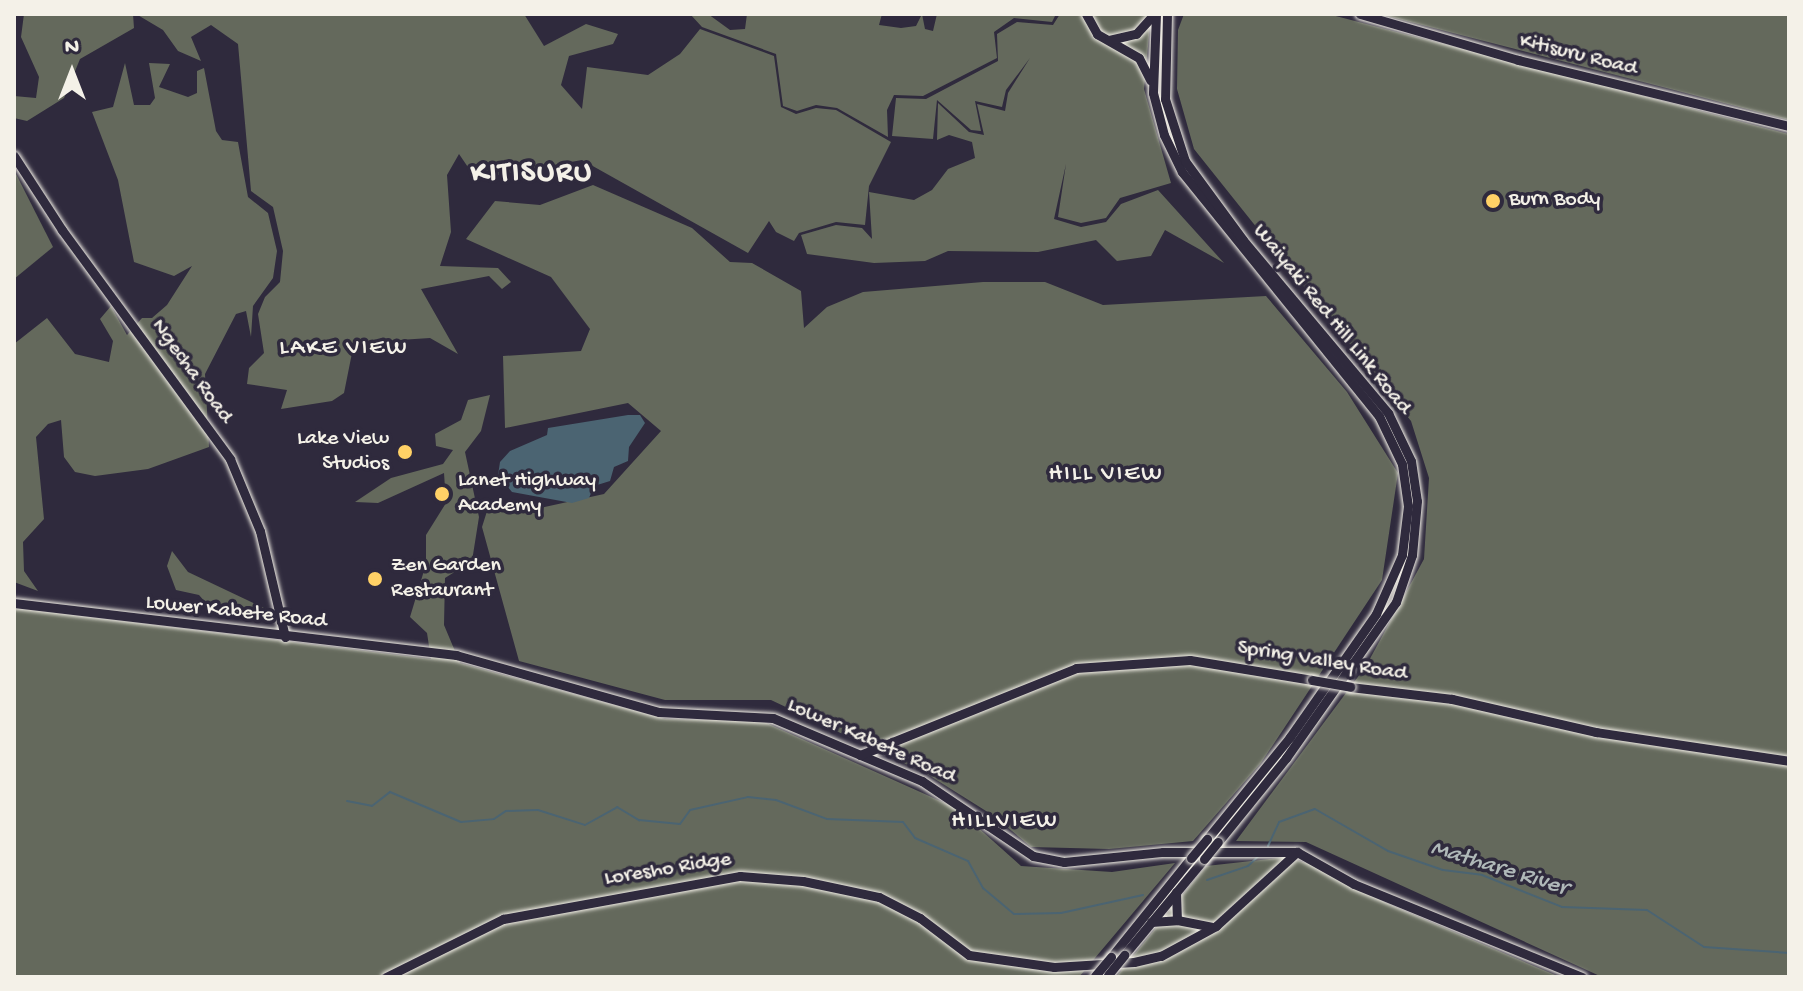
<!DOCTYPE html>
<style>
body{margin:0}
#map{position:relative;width:1803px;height:991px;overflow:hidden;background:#2f2a3d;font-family:"Gochi Hand",sans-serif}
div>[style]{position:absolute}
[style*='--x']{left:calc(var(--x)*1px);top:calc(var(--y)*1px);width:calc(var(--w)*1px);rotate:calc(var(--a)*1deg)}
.green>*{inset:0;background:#64695c}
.water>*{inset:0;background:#4b6472}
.stream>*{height:2px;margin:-1px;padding:0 1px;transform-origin:1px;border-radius:1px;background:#4b6472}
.roads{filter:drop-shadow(0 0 2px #f4f1e8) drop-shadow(0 0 2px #f4f1e8)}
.secondary>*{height:9px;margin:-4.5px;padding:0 4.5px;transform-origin:4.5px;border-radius:4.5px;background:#2f2a3d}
.bridges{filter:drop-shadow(0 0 2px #f4f1e8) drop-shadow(0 0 2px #f4f1e8)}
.secondary-bridge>*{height:9px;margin:-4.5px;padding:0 4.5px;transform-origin:4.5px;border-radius:4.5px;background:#2f2a3d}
.dots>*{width:22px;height:22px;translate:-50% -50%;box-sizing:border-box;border:4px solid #2f2a3d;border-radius:50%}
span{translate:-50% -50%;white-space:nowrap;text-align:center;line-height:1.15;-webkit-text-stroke:7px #2f2a3d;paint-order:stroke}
.street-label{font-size:22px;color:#f4f1e8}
.poi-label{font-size:22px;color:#f4f1e8}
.left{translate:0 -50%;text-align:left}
.right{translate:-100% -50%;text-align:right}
.neighbourhood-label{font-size:24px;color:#f4f1e8;letter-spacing:2px}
.water-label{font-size:24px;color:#b0b9b9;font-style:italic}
.district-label{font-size:30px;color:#f4f1e8;font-weight:700;letter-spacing:2px}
.frame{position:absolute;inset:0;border:16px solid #f4f1e8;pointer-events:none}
.north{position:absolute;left:32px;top:32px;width:80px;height:80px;-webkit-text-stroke:6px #2f2a3d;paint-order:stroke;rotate:0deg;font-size:22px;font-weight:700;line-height:32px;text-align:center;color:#f4f1e8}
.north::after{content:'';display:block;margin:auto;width:28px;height:36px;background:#f4f1e8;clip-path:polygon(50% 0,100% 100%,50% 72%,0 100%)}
</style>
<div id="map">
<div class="green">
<div style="clip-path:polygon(24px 14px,133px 14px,134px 28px,80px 59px,64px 98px,27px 121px,14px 118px,14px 96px,36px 98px,39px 77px,21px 37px)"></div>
<div style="clip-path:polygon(136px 14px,524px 14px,544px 46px,586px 24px,618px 34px,613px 44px,569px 56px,561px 85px,582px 109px,587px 67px,648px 75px,680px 54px,700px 29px,774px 56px,781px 107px,796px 114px,816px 108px,836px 110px,891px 142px,869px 186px,865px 225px,836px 222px,799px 233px,794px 241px,776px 232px,769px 221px,748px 253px,582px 160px,476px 179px,459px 154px,447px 175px,451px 232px,440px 266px,498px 268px,511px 282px,502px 289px,489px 276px,421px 289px,458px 354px,430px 338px,354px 343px,344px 393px,332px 401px,281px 409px,287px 390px,247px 384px,249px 368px,264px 353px,258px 314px,265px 297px,280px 282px,283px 251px,273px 207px,251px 191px,238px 44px,211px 25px,191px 37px,201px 61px,178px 51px,163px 30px)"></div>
<div style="clip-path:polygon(690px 14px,708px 14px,730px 30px,745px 29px,747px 14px,882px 14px,879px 25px,901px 28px,916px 26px,922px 14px,925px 29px,933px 31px,937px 14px,1056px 14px,1052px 22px,1014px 18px,994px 32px,997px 58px,923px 96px,894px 95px,887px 110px,888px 137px,837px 108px,816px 105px,797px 111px,783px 106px,776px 54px,702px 27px)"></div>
<div style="clip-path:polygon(1060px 14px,1151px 14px,1144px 89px,1171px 183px,1120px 198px,1106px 218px,1081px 223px,1058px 217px,1066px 164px,1054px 219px,1081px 227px,1106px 222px,1121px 204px,1158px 190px,1224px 263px,1165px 230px,1151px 256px,1117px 261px,1096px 240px,1038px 252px,948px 251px,925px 261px,874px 263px,807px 254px,801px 235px,836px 225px,862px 228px,872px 239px,869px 192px,914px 200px,932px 190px,948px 169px,975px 158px,972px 142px,949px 135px,937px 140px,938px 103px,969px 132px,984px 135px,977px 104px,1005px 111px,1008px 93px,1030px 58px,1006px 90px,1002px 107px,975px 101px,981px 131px,971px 130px,937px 100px,933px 139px,892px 136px,896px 98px,926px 99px,998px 61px,997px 34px,1017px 22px,1053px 25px)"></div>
<div style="clip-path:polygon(1184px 14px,1328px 14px,1789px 134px,1789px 977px,1602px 977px,1306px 842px,1236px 841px,1366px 666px,1424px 559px,1429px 478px,1411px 421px,1194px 149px,1177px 89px,1178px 30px)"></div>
<div style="clip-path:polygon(1379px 14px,1789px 14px,1789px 120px,1678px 91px)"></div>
<div style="clip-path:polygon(125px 63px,134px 105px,150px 105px,155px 98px,149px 63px,170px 64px,159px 87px,188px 97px,197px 93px,197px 71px,204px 68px,216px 131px,222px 140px,238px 142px,248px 197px,268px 213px,277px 251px,273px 278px,253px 306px,251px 337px,246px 311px,236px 314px,205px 374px,209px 447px,148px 469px,95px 476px,75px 472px,64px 457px,61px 420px,48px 424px,36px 437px,44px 519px,23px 542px,24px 571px,38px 591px,14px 582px,14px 344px,47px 318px,75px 354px,109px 362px,113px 341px,100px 319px,111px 306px,127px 335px,142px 318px,152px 318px,167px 305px,192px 266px,174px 276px,134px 262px,118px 180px,92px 112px,113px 107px)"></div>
<div style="clip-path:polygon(14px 170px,53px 247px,14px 279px)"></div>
<div style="clip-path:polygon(593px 185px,692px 228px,730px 262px,752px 263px,801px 291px,804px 328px,827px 307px,863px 292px,983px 282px,1045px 282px,1103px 305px,1266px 296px,1347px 392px,1398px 473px,1382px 580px,1261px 763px,1193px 841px,1109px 849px,1031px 847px,994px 816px,927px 774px,771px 700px,665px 700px,519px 661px,482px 527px,488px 508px,540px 508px,604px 494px,661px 431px,628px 403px,505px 428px,503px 356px,581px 351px,590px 329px,551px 277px,466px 239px,495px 201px,540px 205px)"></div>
<div style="clip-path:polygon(490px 395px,481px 431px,465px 452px,479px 517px,472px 561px,445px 578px,444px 625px,460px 663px,665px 719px,762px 721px,956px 808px,1021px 866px,1112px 872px,1175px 863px,1079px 977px,14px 977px,14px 608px,431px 659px,427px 633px,410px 617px,426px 564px,426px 535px,446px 503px,444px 473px,378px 503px,355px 502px,391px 478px,443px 464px,453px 450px,436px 446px,435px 434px,461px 420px,468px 400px)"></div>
<div style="clip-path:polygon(172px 551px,188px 572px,266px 609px,269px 616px,214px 612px,199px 595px,176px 590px,167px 566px)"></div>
<div style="clip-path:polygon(1287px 857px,1312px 865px,1386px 903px,1560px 977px,1116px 977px,1206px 866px)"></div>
</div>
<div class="water">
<div style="clip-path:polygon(628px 415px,640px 415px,645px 423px,629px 447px,628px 461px,614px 467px,610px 481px,594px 486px,589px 498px,572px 503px,512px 492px,498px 475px,500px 462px,510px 451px,547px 435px,548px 428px)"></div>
</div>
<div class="stream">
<div style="--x:347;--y:801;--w:25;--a:11"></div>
<div style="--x:372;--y:806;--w:23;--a:-38"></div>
<div style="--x:390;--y:792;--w:77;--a:22.9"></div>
<div style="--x:461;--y:822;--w:33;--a:-5"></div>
<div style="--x:494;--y:819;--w:14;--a:-34"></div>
<div style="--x:506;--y:811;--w:32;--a:-2"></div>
<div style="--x:538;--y:810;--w:49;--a:17.7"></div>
<div style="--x:585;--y:825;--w:37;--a:-29"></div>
<div style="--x:617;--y:807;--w:26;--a:31"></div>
<div style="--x:639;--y:820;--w:41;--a:5.6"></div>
<div style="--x:680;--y:824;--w:17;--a:-54"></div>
<div style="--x:690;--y:810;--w:59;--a:-12.6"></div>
<div style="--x:748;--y:797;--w:28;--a:6"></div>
<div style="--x:776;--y:800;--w:54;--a:20.4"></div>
<div style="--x:827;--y:819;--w:76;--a:2.3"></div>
<div style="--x:903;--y:822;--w:20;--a:53"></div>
<div style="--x:915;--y:838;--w:58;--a:23.5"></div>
<div style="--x:968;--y:861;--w:31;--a:61"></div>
<div style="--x:983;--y:888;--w:40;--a:40"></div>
<div style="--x:1014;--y:914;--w:47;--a:-1.2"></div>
<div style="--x:1061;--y:913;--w:84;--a:-12.4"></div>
<div style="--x:1268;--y:846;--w:26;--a:-65"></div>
<div style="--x:1279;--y:822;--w:38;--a:-20"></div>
<div style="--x:1315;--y:809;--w:84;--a:29.9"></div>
<div style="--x:1388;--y:851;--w:58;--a:19.1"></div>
<div style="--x:1443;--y:870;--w:39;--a:7"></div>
<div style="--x:1482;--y:875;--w:86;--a:21.8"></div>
<div style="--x:1562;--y:907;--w:85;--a:2"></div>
<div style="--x:1647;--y:910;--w:68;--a:33"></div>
<div style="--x:1704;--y:947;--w:85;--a:4"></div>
<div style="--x:1207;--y:880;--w:43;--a:-18.9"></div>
<div style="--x:1248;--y:866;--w:16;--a:-43"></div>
</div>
<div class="roads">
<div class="secondary">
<div style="--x:1086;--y:14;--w:23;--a:61"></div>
<div style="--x:1097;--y:34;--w:48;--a:29.7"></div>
<div style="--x:1139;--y:58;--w:25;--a:63"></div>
<div style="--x:1156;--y:14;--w:79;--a:92.2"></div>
<div style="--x:1153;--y:93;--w:43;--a:75.3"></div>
<div style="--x:1164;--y:135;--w:41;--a:64.1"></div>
<div style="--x:1182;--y:172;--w:314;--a:51.1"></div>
<div style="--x:1379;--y:416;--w:53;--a:64.4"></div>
<div style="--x:1402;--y:464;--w:42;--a:81.9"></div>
<div style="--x:1408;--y:506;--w:49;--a:97"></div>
<div style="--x:1402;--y:555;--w:64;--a:113.8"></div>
<div style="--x:1376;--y:614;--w:150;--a:125"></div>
<div style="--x:1290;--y:737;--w:132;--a:129.1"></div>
<div style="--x:1167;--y:14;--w:85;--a:91.3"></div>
<div style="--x:1165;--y:99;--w:65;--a:72.1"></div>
<div style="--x:1185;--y:161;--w:98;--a:53.7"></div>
<div style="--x:1243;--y:240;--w:226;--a:50"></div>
<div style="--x:1388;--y:413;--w:53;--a:64.4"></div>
<div style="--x:1411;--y:461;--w:40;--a:81.5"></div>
<div style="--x:1417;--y:501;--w:54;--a:95.3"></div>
<div style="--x:1412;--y:555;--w:50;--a:108.8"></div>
<div style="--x:1396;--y:602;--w:191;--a:125.2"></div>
<div style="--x:1286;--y:758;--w:108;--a:129"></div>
<div style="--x:1360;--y:14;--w:165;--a:16.2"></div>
<div style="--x:1518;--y:60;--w:279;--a:13.7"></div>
<div style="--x:1109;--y:40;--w:28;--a:-13"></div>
<div style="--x:1136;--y:34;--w:27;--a:-48"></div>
<div style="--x:14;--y:156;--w:88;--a:57"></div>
<div style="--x:62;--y:230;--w:284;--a:53.7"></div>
<div style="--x:230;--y:459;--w:78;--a:67.4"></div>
<div style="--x:260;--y:531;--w:109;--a:76.7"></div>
<div style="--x:14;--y:603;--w:445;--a:6.7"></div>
<div style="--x:456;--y:655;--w:211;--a:15.7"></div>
<div style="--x:659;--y:712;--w:114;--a:3"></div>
<div style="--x:773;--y:718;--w:162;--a:22.9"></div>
<div style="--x:922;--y:781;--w:134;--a:34"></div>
<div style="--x:1033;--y:856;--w:32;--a:11"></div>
<div style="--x:1064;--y:862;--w:100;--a:-5.8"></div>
<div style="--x:1163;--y:852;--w:134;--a:0"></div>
<div style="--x:1297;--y:852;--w:65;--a:29.3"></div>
<div style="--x:1354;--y:884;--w:246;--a:22.2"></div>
<div style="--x:1350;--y:687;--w:103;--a:6.7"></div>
<div style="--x:1452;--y:699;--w:148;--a:12.9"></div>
<div style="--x:1596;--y:732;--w:195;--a:8.5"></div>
<div style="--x:860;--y:755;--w:233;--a:-21.9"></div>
<div style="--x:1076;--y:668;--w:114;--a:-4"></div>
<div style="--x:1190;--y:660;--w:124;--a:9.3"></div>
<div style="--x:1176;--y:892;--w:28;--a:88"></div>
<div style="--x:1151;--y:922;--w:26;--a:-4"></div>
<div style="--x:1177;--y:920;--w:36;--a:11"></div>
<div style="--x:1124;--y:955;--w:125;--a:-50.2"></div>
<div style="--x:1111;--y:957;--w:127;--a:-51.1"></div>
<div style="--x:386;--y:977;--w:131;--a:-26.4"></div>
<div style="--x:503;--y:919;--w:241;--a:-10.3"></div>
<div style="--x:740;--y:876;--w:63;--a:4.5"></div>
<div style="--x:803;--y:881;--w:78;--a:11.9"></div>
<div style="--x:879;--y:897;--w:46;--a:27.1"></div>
<div style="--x:920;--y:918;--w:61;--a:37.1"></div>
<div style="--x:969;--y:955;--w:86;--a:8"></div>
<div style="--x:1054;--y:967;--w:80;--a:-3.6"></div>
<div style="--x:1134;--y:962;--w:28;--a:-13"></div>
<div style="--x:1161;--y:956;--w:63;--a:-28.6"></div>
<div style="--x:1216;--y:926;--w:110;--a:-42.4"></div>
</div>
</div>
<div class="bridges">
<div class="secondary-bridge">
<div style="--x:1312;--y:680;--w:39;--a:10"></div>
<div style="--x:1191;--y:858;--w:25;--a:-50"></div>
<div style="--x:1204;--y:859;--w:22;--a:-51"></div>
<div style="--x:1108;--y:975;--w:26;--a:-51"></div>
<div style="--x:1095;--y:976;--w:25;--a:-50"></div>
</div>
</div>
<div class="dots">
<div style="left:1493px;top:201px;background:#ffd166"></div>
<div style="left:405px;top:452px;background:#ffd166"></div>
<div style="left:442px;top:494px;background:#ffd166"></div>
<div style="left:375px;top:579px;background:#ffd166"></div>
</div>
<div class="street-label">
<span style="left:1578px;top:56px;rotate:14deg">Kitisuru Road</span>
<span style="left:1331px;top:320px;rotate:51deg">Waiyaki Red Hill Link Road</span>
<span style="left:191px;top:372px;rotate:54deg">Ngecha Road</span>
<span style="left:236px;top:613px;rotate:6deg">Lower Kabete Road</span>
<span style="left:1322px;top:662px;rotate:9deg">Spring Valley Road</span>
<span style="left:871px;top:742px;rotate:24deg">Lower Kabete Road</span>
<span style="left:668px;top:870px;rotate:-9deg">Loresho Ridge</span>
</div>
<div class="poi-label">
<span class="left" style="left:1509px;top:201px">Burn Body</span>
<span class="right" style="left:389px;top:452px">Lake View<br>Studios</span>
<span class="left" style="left:458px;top:494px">Lanet Highway<br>Academy</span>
<span class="left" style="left:391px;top:579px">Zen Garden<br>Restaurant</span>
</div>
<div class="neighbourhood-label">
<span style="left:344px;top:349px">LAKE VIEW</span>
<span style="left:1106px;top:475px">HILL VIEW</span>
<span style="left:1005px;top:822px">HILLVIEW</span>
</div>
<div class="water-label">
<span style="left:1499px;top:869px;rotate:17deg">Mathare River</span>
</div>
<div class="district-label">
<span style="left:532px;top:175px">KITISURU</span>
</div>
<div class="frame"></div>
<div class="north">N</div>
</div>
